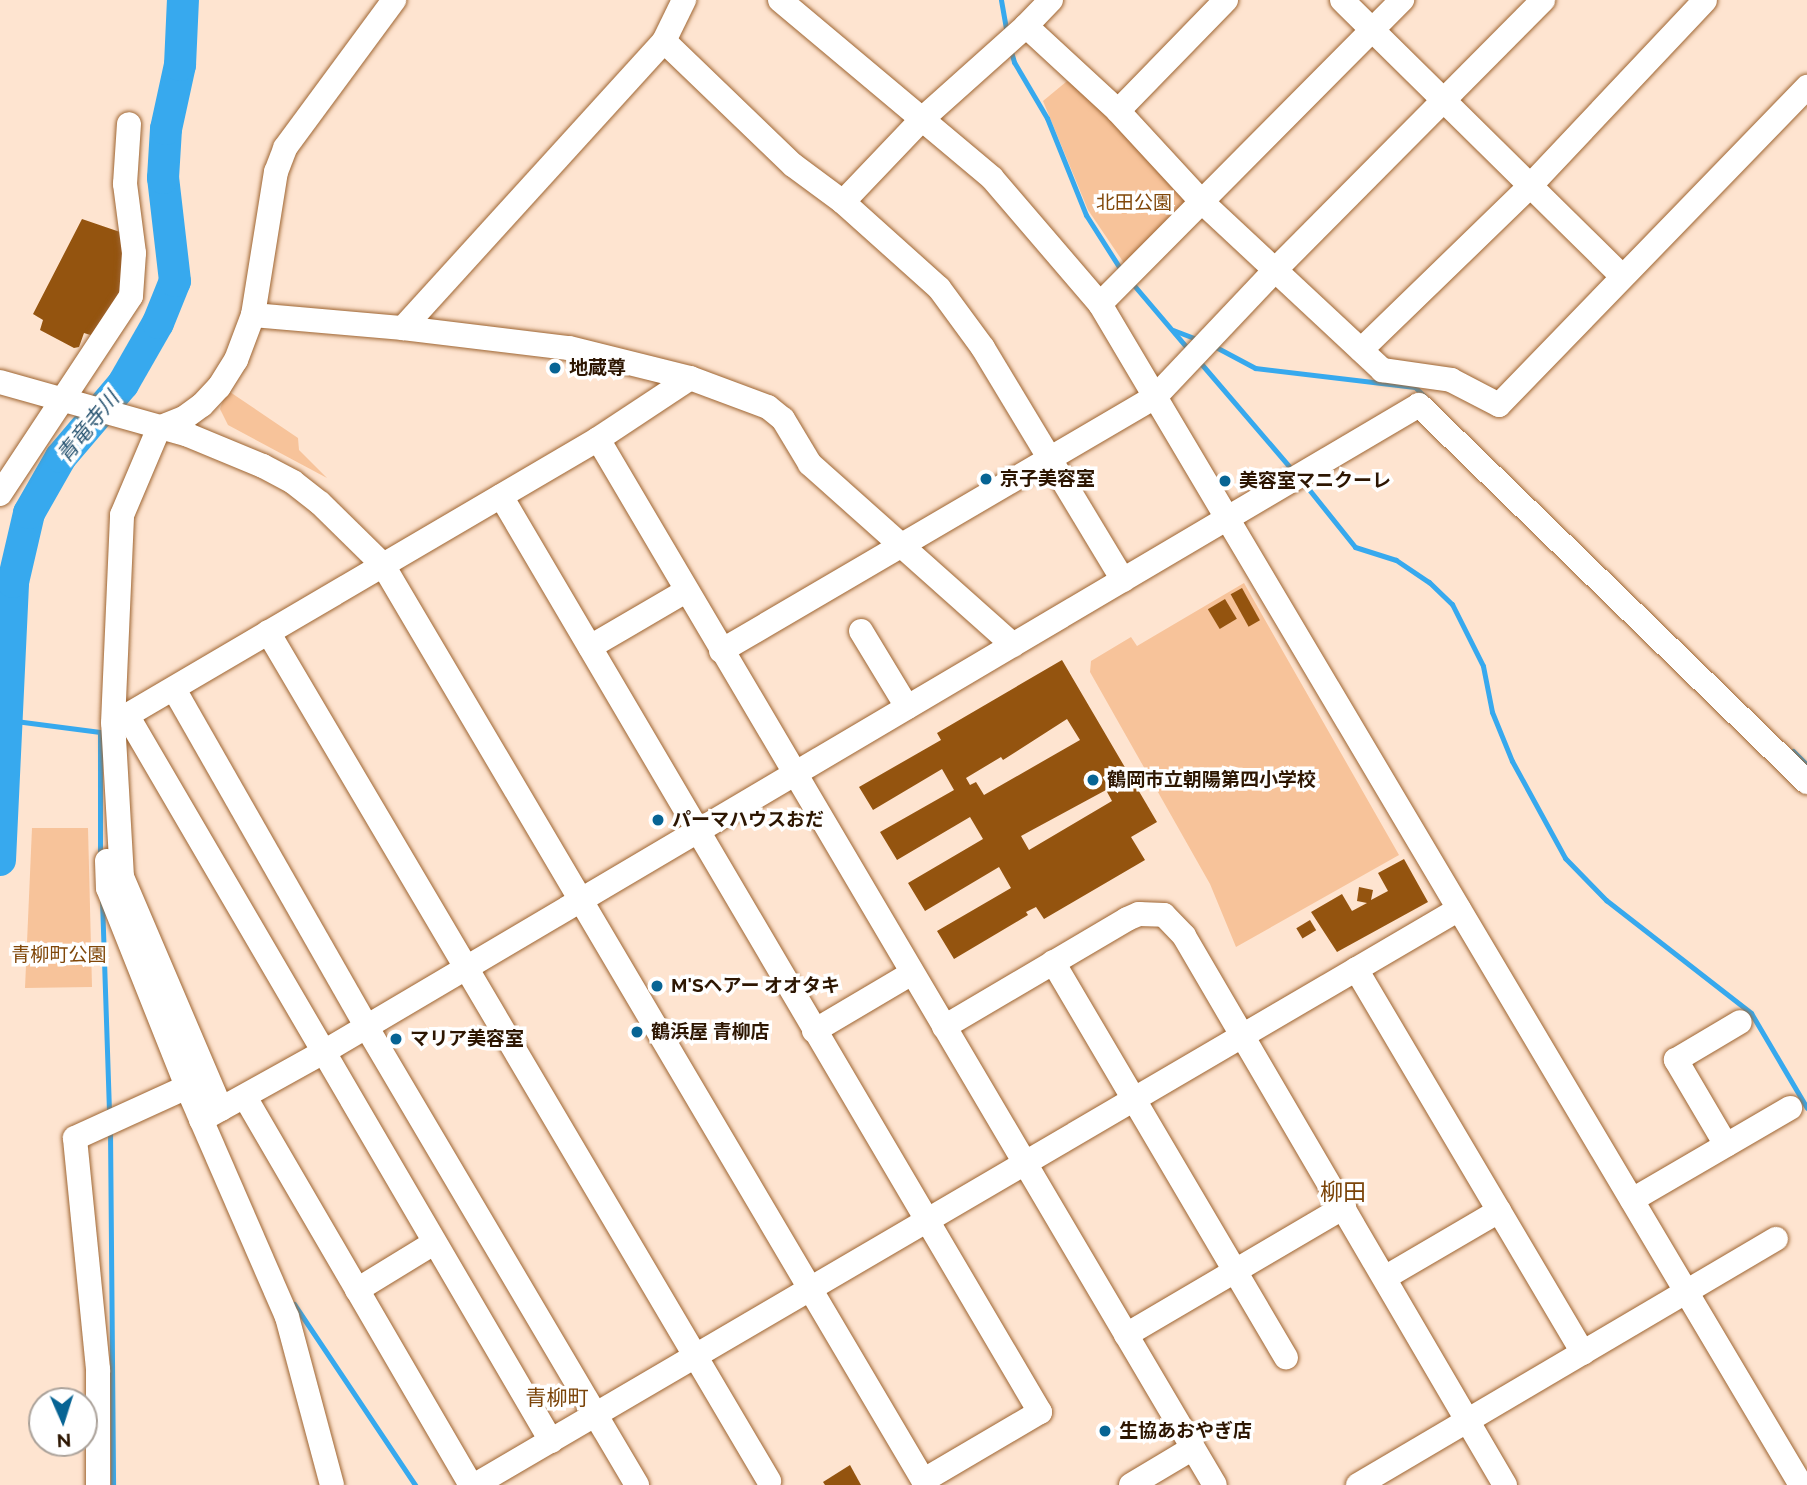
<!DOCTYPE html>
<meta charset="utf-8">
<style>
body{margin:0}
#map{position:relative;width:1807px;height:1485px;overflow:hidden;background:#fee4d0;font-family:Raleway,"Noto Sans JP",sans-serif}
div>[style]{position:absolute}
[style*='--x']{left:calc(var(--x)*1px);top:calc(var(--y)*1px);width:calc(var(--w)*1px);rotate:calc(var(--a)*1deg)}
.green>*{inset:0;background:#f7c39a}
.stream>*{height:5px;margin:-2.5px;padding:0 2.5px;transform-origin:2.5px;border-radius:2.5px;background:#37a9ee}
.river>*{height:32px;margin:-16px;padding:0 16px;transform-origin:16px;border-radius:16px;background:#37a9ee}
.building>*{inset:0;background:#94540f;transform-origin:0 0}
.roads{filter:drop-shadow(0 0 2px #9e6532) drop-shadow(0 0 2px #9e6532)}
.minor>*{height:24px;margin:-12px;padding:0 12px;transform-origin:12px;border-radius:12px;background:#fff}
.dots>*{width:19px;height:19px;translate:-50% -50%;box-sizing:border-box;border:4px solid #fff;border-radius:50%}
span{translate:-50% -50%;white-space:nowrap;text-align:center;line-height:1.15;-webkit-text-stroke:7px #fff;paint-order:stroke}
.park-label{font-size:19px;color:#804709}
.poi-label{font-size:19px;color:#2d1602;font-weight:700}
.left{translate:0 -50%;text-align:left}
.water-label{font-size:21px;color:#275370;font-style:italic}
.neighbourhood-label{font-size:21px;color:#7b4409}
.quarter-label{font-size:23px;color:#7b4409}
.north{position:absolute;left:28px;top:1387px;width:70px;height:70px;box-sizing:border-box;background:#fff;border:2px solid #aba29a;border-radius:50%;rotate:177deg;font-size:19px;font-weight:700;line-height:28px;text-align:center;color:#2d1602}
.north::after{content:'';display:block;margin:auto;width:24px;height:32px;background:#076494;clip-path:polygon(50% 0,100% 100%,50% 72%,0 100%)}
</style>
<div id="map">
<div class="green">
<div style="clip-path:polygon(1072px 77px,1194px 202px,1128px 269px,1088px 210px,1043px 101px)"></div>
<div style="clip-path:polygon(227px 390px,298px 438px,299px 450px,327px 478px,228px 425px,220px 409px)"></div>
<div style="clip-path:polygon(1244px 583px,1399px 855px,1236px 947px,1210px 884px,1090px 672px,1091px 661px,1131px 637px,1137px 646px)"></div>
<div style="clip-path:polygon(32px 828px,88px 828px,92px 987px,25px 988px)"></div>
</div>
<div class="stream">
<div style="--x:1001;--y:0;--w:36;--a:80"></div>
<div style="--x:1010;--y:48;--w:15;--a:74"></div>
<div style="--x:1014;--y:62;--w:65;--a:59.5"></div>
<div style="--x:1047;--y:118;--w:105;--a:68.1"></div>
<div style="--x:1086;--y:215;--w:69;--a:57.5"></div>
<div style="--x:1132;--y:283;--w:88;--a:49.6"></div>
<div style="--x:1173;--y:330;--w:28;--a:21"></div>
<div style="--x:1212;--y:345;--w:49;--a:28.1"></div>
<div style="--x:1255;--y:368;--w:161;--a:6.8"></div>
<div style="--x:1415;--y:387;--w:14;--a:45"></div>
<div style="--x:1198;--y:360;--w:148;--a:49.4"></div>
<div style="--x:1303;--y:482;--w:83;--a:51.3"></div>
<div style="--x:1355;--y:547;--w:43;--a:17.6"></div>
<div style="--x:1396;--y:560;--w:40;--a:34"></div>
<div style="--x:1429;--y:582;--w:32;--a:44"></div>
<div style="--x:1452;--y:604;--w:69;--a:63.4"></div>
<div style="--x:1483;--y:666;--w:47;--a:78.9"></div>
<div style="--x:1492;--y:712;--w:53;--a:67.8"></div>
<div style="--x:1512;--y:761;--w:111;--a:61.3"></div>
<div style="--x:1565;--y:858;--w:59;--a:45.7"></div>
<div style="--x:1606;--y:900;--w:184;--a:37.9"></div>
<div style="--x:1751;--y:1013;--w:110;--a:59.5"></div>
<div style="--x:0;--y:719;--w:101;--a:7.4"></div>
<div style="--x:100;--y:732;--w:124;--a:90"></div>
<div style="--x:1793;--y:751;--w:20;--a:45"></div>
<div style="--x:102;--y:900;--w:214;--a:88.1"></div>
<div style="--x:110;--y:1131;--w:354;--a:89.5"></div>
<div style="--x:294;--y:1304;--w:218;--a:56.2"></div>
</div>
<div class="river">
<div style="--x:0;--y:860;--w:278;--a:-87.3"></div>
<div style="--x:13;--y:582;--w:71;--a:-76.9"></div>
<div style="--x:29;--y:513;--w:64;--a:-60.3"></div>
<div style="--x:61;--y:457;--w:96;--a:-49.7"></div>
<div style="--x:123;--y:384;--w:70;--a:-60.2"></div>
<div style="--x:158;--y:323;--w:45;--a:-68"></div>
<div style="--x:175;--y:281;--w:104;--a:-96.6"></div>
<div style="--x:163;--y:178;--w:49;--a:-86.5"></div>
<div style="--x:166;--y:129;--w:66;--a:-77.7"></div>
<div style="--x:180;--y:65;--w:65;--a:-87.4"></div>
</div>
<div class="building">
<div style="clip-path:polygon(82px 219px,120px 232px,125px 258px,118px 305px,97px 337px,84px 333px,79px 347px,74px 348px,40px 330px,43px 320px,33px 314px)"></div>
<div style="left:1242px;top:588px;width:37px;height:13px;rotate:61deg"></div>
<div style="left:1225px;top:599px;width:23px;height:20px;rotate:59deg"></div>
<div style="clip-path:polygon(evenodd,1062px 660px,1157px 822px,1131px 837px,1145px 860px,1044px 919px,1036px 907px,1026px 912px,1028px 915px,954px 959px,937px 931px,1011px 888px,999px 867px,925px 911px,908px 883px,983px 839px,970px 817px,897px 860px,880px 832px,954px 790px,942px 769px,873px 810px,859px 787px,941px 740px,937px 733px,1062px 660px,1067px 719px,1080px 740px,984px 795px,976px 782px,970px 785px,966px 778px,1001px 757px,1003px 760px,1067px 719px,1062px 660px,1106px 790px,1112px 801px,1029px 850px,1021px 836px,1106px 790px)"></div>
<div style="clip-path:polygon(1404px 859px,1428px 902px,1337px 952px,1311px 912px,1342px 894px,1352px 911px,1367px 903px,1357px 901px,1359px 887px,1373px 890px,1371px 900px,1388px 891px,1378px 873px)"></div>
<div style="left:1310px;top:920px;width:12px;height:16px;rotate:59deg"></div>
<div style="clip-path:polygon(850px 1465px,861px 1485px,825px 1485px,823px 1482px)"></div>
</div>
<div class="roads">
<div class="minor">
<div style="--x:780;--y:0;--w:277;--a:40"></div>
<div style="--x:992;--y:178;--w:166;--a:49.4"></div>
<div style="--x:1100;--y:304;--w:1373;--a:59.31"></div>
<div style="--x:1051;--y:0;--w:36;--a:134"></div>
<div style="--x:1026;--y:26;--w:125;--a:42.7"></div>
<div style="--x:1118;--y:111;--w:122;--a:47.3"></div>
<div style="--x:1201;--y:201;--w:248;--a:43"></div>
<div style="--x:1382;--y:370;--w:70;--a:8.2"></div>
<div style="--x:1451;--y:380;--w:54;--a:27.5"></div>
<div style="--x:1499;--y:405;--w:443;--a:-45.9"></div>
<div style="--x:1342;--y:0;--w:393;--a:44.6"></div>
<div style="--x:664;--y:41;--w:179;--a:43.9"></div>
<div style="--x:793;--y:165;--w:62;--a:36.5"></div>
<div style="--x:843;--y:202;--w:129;--a:41.9"></div>
<div style="--x:939;--y:288;--w:74;--a:53.7"></div>
<div style="--x:983;--y:348;--w:271;--a:58.9"></div>
<div style="--x:1118;--y:111;--w:155;--a:-45.8"></div>
<div style="--x:843;--y:202;--w:113;--a:-46.4"></div>
<div style="--x:921;--y:120;--w:141;--a:-41.8"></div>
<div style="--x:1100;--y:304;--w:429;--a:-45.2"></div>
<div style="--x:253;--y:315;--w:151;--a:5"></div>
<div style="--x:403;--y:328;--w:167;--a:6.9"></div>
<div style="--x:569;--y:348;--w:125;--a:13.9"></div>
<div style="--x:690;--y:378;--w:83;--a:20.4"></div>
<div style="--x:768;--y:407;--w:19;--a:39"></div>
<div style="--x:783;--y:419;--w:52;--a:59"></div>
<div style="--x:810;--y:464;--w:272;--a:41.7"></div>
<div style="--x:403;--y:328;--w:388;--a:-47.7"></div>
<div style="--x:664;--y:41;--w:46;--a:-64"></div>
<div style="--x:1361;--y:350;--w:235;--a:-44.1"></div>
<div style="--x:1530;--y:186;--w:255;--a:-46.7"></div>
<div style="--x:0;--y:382;--w:195;--a:15.7"></div>
<div style="--x:188;--y:435;--w:81;--a:22.5"></div>
<div style="--x:263;--y:466;--w:34;--a:28"></div>
<div style="--x:293;--y:482;--w:34;--a:38"></div>
<div style="--x:320;--y:503;--w:88;--a:44.5"></div>
<div style="--x:383;--y:565;--w:1068;--a:59.45"></div>
<div style="--x:598;--y:439;--w:1214;--a:59.47"></div>
<div style="--x:0;--y:494;--w:237;--a:-56.5"></div>
<div style="--x:131;--y:296;--w:43;--a:-86"></div>
<div style="--x:134;--y:253;--w:70;--a:-97.4"></div>
<div style="--x:125;--y:184;--w:60;--a:-86.2"></div>
<div style="--x:501;--y:496;--w:1063;--a:59.53"></div>
<div style="--x:1040;--y:1412;--w:134;--a:149.6"></div>
<div style="--x:861;--y:631;--w:89;--a:58.8"></div>
<div style="--x:268;--y:632;--w:986;--a:59.45"></div>
<div style="--x:590;--y:647;--w:111;--a:-30.3"></div>
<div style="--x:721;--y:651;--w:503;--a:-30.34"></div>
<div style="--x:1155;--y:397;--w:176;--a:-46.6"></div>
<div style="--x:1276;--y:269;--w:379;--a:-45.2"></div>
<div style="--x:174;--y:689;--w:388;--a:60.3"></div>
<div style="--x:366;--y:1026;--w:533;--a:59.44"></div>
<div style="--x:127;--y:715;--w:841;--a:59.71"></div>
<div style="--x:114;--y:723;--w:561;--a:-30.4"></div>
<div style="--x:598;--y:439;--w:110;--a:-33.5"></div>
<div style="--x:107;--y:861;--w:27;--a:88"></div>
<div style="--x:108;--y:888;--w:214;--a:68.3"></div>
<div style="--x:1053;--y:962;--w:459;--a:59.5"></div>
<div style="--x:1356;--y:969;--w:446;--a:59.4"></div>
<div style="--x:944;--y:1027;--w:212;--a:-30.5"></div>
<div style="--x:1127;--y:919;--w:13;--a:-23"></div>
<div style="--x:1139;--y:914;--w:25;--a:2"></div>
<div style="--x:1164;--y:915;--w:29;--a:46"></div>
<div style="--x:1184;--y:936;--w:636;--a:59.69"></div>
<div style="--x:814;--y:1031;--w:114;--a:-30.6"></div>
<div style="--x:245;--y:1097;--w:449;--a:59.8"></div>
<div style="--x:221;--y:1109;--w:252;--a:-113.1"></div>
<div style="--x:122;--y:877;--w:154;--a:-93.3"></div>
<div style="--x:113;--y:723;--w:208;--a:-87.5"></div>
<div style="--x:122;--y:515;--w:95;--a:-67"></div>
<div style="--x:159;--y:428;--w:27;--a:-22"></div>
<div style="--x:184;--y:418;--w:22;--a:-36"></div>
<div style="--x:202;--y:405;--w:25;--a:-47"></div>
<div style="--x:219;--y:387;--w:32;--a:-58"></div>
<div style="--x:236;--y:360;--w:48;--a:-69.3"></div>
<div style="--x:253;--y:315;--w:145;--a:-80.9"></div>
<div style="--x:276;--y:172;--w:26;--a:-69"></div>
<div style="--x:285;--y:148;--w:184;--a:-53.6"></div>
<div style="--x:201;--y:1120;--w:138;--a:-29"></div>
<div style="--x:322;--y:1053;--w:1274;--a:-30.57"></div>
<div style="--x:1419;--y:405;--w:541;--a:44.18"></div>
<div style="--x:1726;--y:1145;--w:99;--a:-120.5"></div>
<div style="--x:1676;--y:1060;--w:74;--a:-30.7"></div>
<div style="--x:1632;--y:1200;--w:183;--a:-30.2"></div>
<div style="--x:1386;--y:1277;--w:131;--a:-30.3"></div>
<div style="--x:357;--y:1290;--w:90;--a:-31.4"></div>
<div style="--x:1126;--y:1335;--w:253;--a:-30.4"></div>
<div style="--x:98;--y:1485;--w:116;--a:-90"></div>
<div style="--x:98;--y:1369;--w:232;--a:-95.7"></div>
<div style="--x:75;--y:1138;--w:123;--a:-24.5"></div>
<div style="--x:187;--y:1087;--w:251;--a:66.5"></div>
<div style="--x:287;--y:1317;--w:174;--a:75"></div>
<div style="--x:475;--y:1485;--w:1140;--a:-30.34"></div>
<div style="--x:1131;--y:1485;--w:72;--a:-30.8"></div>
<div style="--x:1358;--y:1485;--w:485;--a:-30.5"></div>
</div>
</div>
<div class="dots">
<div style="left:555px;top:368px;background:#076494"></div>
<div style="left:986px;top:479px;background:#076494"></div>
<div style="left:1225px;top:481px;background:#076494"></div>
<div style="left:1093px;top:780px;background:#076494"></div>
<div style="left:658px;top:820px;background:#076494"></div>
<div style="left:657px;top:986px;background:#076494"></div>
<div style="left:637px;top:1032px;background:#076494"></div>
<div style="left:396px;top:1039px;background:#076494"></div>
<div style="left:1105px;top:1431px;background:#076494"></div>
</div>
<div class="park-label">
<span style="left:1134px;top:203px">北田公園</span>
<span style="left:59px;top:955px">青柳町公園</span>
</div>
<div class="poi-label">
<span class="left" style="left:569px;top:368px">地蔵尊</span>
<span class="left" style="left:1000px;top:479px">京子美容室</span>
<span class="left" style="left:1239px;top:481px">美容室マニクーレ</span>
<span class="left" style="left:1107px;top:780px">鶴岡市立朝陽第四小学校</span>
<span class="left" style="left:672px;top:820px">パーマハウスおだ</span>
<span class="left" style="left:671px;top:986px">M'Sヘアー オオタキ</span>
<span class="left" style="left:651px;top:1032px">鶴浜屋 青柳店</span>
<span class="left" style="left:410px;top:1039px">マリア美容室</span>
<span class="left" style="left:1119px;top:1431px">生協あおやぎ店</span>
</div>
<div class="water-label">
<span style="left:88px;top:427px;rotate:-51deg">青竜寺川</span>
</div>
<div class="neighbourhood-label">
<span style="left:557px;top:1398px">青柳町</span>
</div>
<div class="quarter-label">
<span style="left:1343px;top:1192px">柳田</span>
</div>
<div class="north">N</div>
</div>
